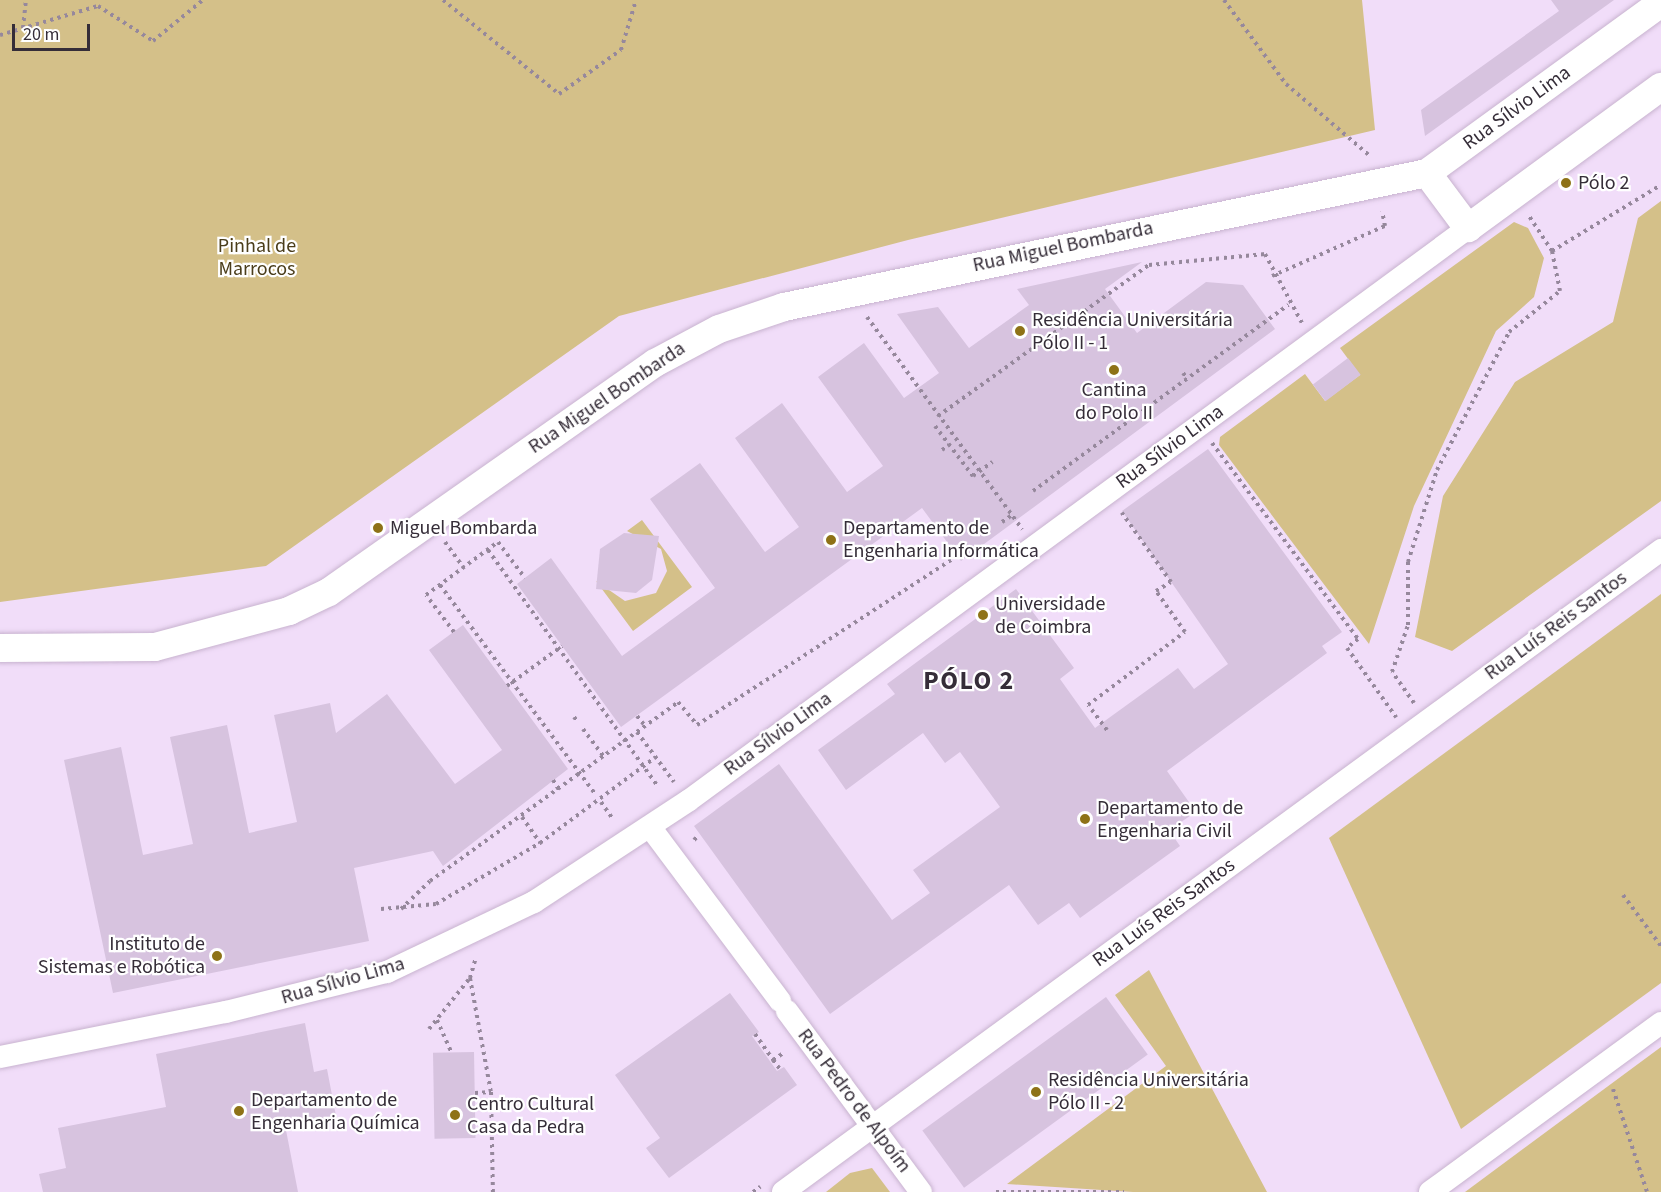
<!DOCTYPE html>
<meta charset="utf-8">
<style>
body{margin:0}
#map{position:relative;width:1661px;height:1192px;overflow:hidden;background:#f1ddf9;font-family:"Source Sans 3",sans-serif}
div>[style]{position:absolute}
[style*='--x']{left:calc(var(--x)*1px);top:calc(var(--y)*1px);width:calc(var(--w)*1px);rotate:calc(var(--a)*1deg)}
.green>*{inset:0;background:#d4c089}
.building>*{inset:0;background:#d7c3df;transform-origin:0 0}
.path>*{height:4px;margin-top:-2px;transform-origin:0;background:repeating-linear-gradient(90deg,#96889c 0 3px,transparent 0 7.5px)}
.roads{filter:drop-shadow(0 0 2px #c8b3cf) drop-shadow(0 0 2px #c8b3cf)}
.minor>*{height:22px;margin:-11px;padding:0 11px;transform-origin:11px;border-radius:11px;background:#fff}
.tertiary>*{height:28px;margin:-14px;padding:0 14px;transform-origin:14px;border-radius:14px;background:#fff}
.dots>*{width:16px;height:16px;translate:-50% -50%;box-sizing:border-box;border:3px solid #fff;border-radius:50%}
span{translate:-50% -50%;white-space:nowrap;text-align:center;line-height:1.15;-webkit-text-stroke:4.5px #fff;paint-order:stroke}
.street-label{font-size:20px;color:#352d38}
.poi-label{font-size:20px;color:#352d38}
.left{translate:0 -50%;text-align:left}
.right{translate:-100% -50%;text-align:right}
.park-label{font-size:20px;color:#4a3d1a}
.district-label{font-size:26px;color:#352d38;font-weight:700;letter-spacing:1.5px}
.scale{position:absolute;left:12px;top:24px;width:78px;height:27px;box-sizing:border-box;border:3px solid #352d38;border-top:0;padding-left:8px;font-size:18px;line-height:21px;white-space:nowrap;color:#352d38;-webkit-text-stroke:4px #fff;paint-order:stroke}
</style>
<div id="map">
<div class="green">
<div style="clip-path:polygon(0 0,1362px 0,1375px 130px,908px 240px,619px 316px,266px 566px,0 602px)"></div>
<div style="clip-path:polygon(1661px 201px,1661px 501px,1452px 651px,1415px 637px,1443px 496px,1515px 382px,1613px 322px,1638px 218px)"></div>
<div style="clip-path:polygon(1514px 222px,1528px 228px,1544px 258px,1534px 297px,1496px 331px,1414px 506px,1369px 644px,1219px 445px,1220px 437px,1305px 374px,1325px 401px,1360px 375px,1340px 348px)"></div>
<div style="clip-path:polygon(642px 520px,692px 587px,633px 631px,596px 581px,625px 601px,656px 593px,667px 571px,661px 549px,627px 531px)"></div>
<div style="clip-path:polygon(1661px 594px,1661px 983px,1461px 1129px,1329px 838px)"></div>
<div style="clip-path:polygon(1149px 970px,1267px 1192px,1133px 1192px,1007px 1184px,1166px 1066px,1115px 995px)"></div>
<div style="clip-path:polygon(1661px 1047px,1661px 1192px,1465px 1192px)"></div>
<div style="clip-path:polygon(872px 1168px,890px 1192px,826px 1192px,850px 1173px)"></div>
</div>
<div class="building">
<div style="clip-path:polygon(1551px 0,1614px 0,1425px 136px,1421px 110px,1559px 11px)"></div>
<div style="clip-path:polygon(1142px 262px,1105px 289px,1137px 333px,1206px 282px,1243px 285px,1275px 329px,961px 561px,922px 508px,621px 727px,517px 584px,551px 558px,622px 656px,715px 588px,650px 499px,700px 463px,765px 552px,799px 527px,735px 438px,782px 403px,847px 492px,883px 466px,818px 377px,864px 343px,904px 398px,939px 373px,897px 314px,938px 307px,969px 348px,1029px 305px,1017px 289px)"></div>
<div style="left:1348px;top:358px;width:21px;height:44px;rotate:53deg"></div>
<div style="clip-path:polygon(1208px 449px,1342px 632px,1322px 646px,1327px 653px,1167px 771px,1196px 812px,1169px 830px,1180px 846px,1080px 918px,1069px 903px,1038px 925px,1009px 885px,830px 1014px,694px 826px,779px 764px,892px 920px,930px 893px,913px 870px,1000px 807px,960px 752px,945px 763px,923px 733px,846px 790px,818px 750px,895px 694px,887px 684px,1016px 589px,1074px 668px,1060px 679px,1095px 728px,1178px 668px,1194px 689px,1228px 664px,1122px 511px)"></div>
<div style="clip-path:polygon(624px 533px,659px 536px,652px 580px,636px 593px,596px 589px,600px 549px)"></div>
<div style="clip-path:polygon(463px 625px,568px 769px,443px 866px,433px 851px,354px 868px,369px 941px,113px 993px,64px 760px,121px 747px,143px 855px,193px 844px,170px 737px,227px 725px,249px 833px,297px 822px,274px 715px,330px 703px,336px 733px,387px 694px,455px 784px,502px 750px,429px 650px)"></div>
<div style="clip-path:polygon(730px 993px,759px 1032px,752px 1036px,777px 1071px,784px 1067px,797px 1085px,669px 1178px,646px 1148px,660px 1138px,615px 1075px)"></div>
<div style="left:1106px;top:997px;width:71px;height:227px;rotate:54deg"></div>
<div style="clip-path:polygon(305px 1023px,314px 1072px,327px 1069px,336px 1116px,285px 1125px,298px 1192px,43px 1192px,39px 1174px,66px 1168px,58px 1128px,166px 1107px,156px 1054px)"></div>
<div style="left:474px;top:1052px;width:86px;height:41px;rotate:89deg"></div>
</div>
<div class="path">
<div style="--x:443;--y:0;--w:149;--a:39"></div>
<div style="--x:559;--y:94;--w:76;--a:-35.4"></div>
<div style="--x:621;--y:50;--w:52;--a:-73.3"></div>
<div style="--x:1224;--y:0;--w:104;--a:53.6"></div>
<div style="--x:1286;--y:84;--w:111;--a:40.6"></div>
<div style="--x:23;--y:28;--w:28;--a:-84"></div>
<div style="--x:0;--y:35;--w:102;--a:-16.5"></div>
<div style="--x:98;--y:6;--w:65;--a:32.5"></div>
<div style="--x:153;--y:41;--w:65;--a:-39.4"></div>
<div style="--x:1552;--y:251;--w:127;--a:-31.2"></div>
<div style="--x:1272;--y:276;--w:124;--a:-23.9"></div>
<div style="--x:1385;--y:226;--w:15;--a:-101"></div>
<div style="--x:867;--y:317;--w:263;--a:53.8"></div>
<div style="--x:1183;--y:373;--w:6;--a:51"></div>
<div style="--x:938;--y:416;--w:259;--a:-35.6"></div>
<div style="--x:1149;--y:265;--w:117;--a:-5.4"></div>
<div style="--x:1265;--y:254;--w:78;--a:61.8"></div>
<div style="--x:935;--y:426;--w:63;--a:52.8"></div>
<div style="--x:973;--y:476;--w:24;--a:-36"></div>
<div style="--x:1212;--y:443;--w:244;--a:53.3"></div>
<div style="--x:1358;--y:639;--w:14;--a:141"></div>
<div style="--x:1347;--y:648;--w:85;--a:54.6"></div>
<div style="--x:942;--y:450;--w:9;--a:-36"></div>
<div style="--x:1033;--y:491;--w:316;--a:-36.1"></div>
<div style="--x:1002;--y:522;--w:12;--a:-35"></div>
<div style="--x:445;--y:542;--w:32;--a:54"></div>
<div style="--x:488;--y:550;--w:289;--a:54.3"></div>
<div style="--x:440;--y:585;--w:262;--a:53.4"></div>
<div style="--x:454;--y:632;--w:46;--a:-127.1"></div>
<div style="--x:426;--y:595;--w:89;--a:-36.4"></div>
<div style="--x:498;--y:542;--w:45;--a:53.1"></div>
<div style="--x:507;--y:686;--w:68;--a:-36"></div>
<div style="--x:1414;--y:703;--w:38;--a:-125"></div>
<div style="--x:1392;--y:672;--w:50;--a:-71.2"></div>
<div style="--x:1408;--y:625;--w:63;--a:-90"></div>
<div style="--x:1408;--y:562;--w:96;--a:-72.5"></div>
<div style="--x:1437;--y:470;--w:156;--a:-62.4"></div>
<div style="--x:1509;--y:332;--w:65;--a:-38.8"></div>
<div style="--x:1560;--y:291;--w:41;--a:-101.3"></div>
<div style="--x:1552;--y:251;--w:42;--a:-123.3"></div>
<div style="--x:637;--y:716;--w:13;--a:51"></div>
<div style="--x:574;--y:717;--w:6;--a:51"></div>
<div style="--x:583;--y:729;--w:35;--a:53"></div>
<div style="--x:1107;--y:730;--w:31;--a:-127"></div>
<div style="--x:1088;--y:705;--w:121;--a:-37"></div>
<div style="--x:1185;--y:632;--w:50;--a:-125.3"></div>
<div style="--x:1156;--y:591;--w:17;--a:-31"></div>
<div style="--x:1171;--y:582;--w:85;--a:-125.4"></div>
<div style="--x:637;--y:732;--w:62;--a:53.5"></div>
<div style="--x:553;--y:780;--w:12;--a:59"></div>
<div style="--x:601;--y:802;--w:19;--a:55"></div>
<div style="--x:522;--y:817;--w:32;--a:55"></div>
<div style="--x:694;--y:840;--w:4;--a:-45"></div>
<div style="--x:1623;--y:895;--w:64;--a:53.3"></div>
<div style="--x:381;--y:909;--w:55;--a:-5.2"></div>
<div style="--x:436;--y:904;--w:121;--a:-30.4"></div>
<div style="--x:540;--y:843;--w:144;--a:-36.6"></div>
<div style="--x:401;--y:909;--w:40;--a:-44"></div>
<div style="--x:430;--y:881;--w:306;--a:-35.8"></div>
<div style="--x:678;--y:702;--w:30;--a:50"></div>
<div style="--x:697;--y:725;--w:310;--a:-33"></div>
<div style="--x:470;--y:978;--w:116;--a:79.6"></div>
<div style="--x:491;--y:1092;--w:100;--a:88.9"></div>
<div style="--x:437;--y:1020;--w:35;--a:66"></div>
<div style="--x:429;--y:1029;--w:65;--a:-51.2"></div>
<div style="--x:470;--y:978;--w:22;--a:-74"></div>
<div style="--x:755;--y:1034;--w:32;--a:55"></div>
<div style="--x:773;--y:1060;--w:11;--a:-34"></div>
<div style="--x:773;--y:1060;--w:11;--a:52"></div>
<div style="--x:1613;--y:1089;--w:108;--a:71.7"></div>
<div style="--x:475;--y:1093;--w:16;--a:-4"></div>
<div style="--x:753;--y:1192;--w:9;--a:-36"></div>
<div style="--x:996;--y:1192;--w:128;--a:0"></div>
</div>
<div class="roads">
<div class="minor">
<div style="--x:650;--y:827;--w:217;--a:53.2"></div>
<div style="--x:787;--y:1011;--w:225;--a:53.5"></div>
<div style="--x:0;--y:1057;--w:230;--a:-11.3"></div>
<div style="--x:226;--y:1012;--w:166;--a:-14"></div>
<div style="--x:387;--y:972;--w:163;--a:-25.5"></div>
<div style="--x:534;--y:902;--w:184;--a:-33.3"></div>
<div style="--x:688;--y:801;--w:968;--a:-36.3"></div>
<div style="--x:783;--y:1192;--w:1088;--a:-36.17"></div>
<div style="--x:1430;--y:1192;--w:286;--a:-36.2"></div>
</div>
<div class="tertiary">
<div style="--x:1661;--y:3;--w:289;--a:144"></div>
<div style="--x:1427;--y:173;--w:69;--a:53.3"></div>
<div style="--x:1468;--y:228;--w:239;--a:-36.2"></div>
<div style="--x:0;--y:648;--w:155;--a:-0.4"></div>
<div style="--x:155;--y:647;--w:139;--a:-15"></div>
<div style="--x:289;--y:611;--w:44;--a:-25.4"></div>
<div style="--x:329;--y:592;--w:398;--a:-35.1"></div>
<div style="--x:655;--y:363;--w:72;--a:-28"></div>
<div style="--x:719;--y:329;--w:69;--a:-18.7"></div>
<div style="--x:784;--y:307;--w:657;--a:-11.77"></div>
</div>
</div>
<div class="dots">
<div style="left:1566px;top:183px;background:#8e7217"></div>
<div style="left:1020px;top:331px;background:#8e7217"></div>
<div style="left:1114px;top:370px;background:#8e7217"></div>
<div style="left:378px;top:528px;background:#8e7217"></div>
<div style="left:831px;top:540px;background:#8e7217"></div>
<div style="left:983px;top:615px;background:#8e7217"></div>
<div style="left:1085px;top:819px;background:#8e7217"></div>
<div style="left:217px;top:956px;background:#8e7217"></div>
<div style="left:1036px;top:1092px;background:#8e7217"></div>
<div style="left:239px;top:1111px;background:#8e7217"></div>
<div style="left:455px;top:1115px;background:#8e7217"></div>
</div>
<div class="street-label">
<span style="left:1517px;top:108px;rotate:-36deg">Rua Sílvio Lima</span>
<span style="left:1063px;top:247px;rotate:-12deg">Rua Miguel Bombarda</span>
<span style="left:607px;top:398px;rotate:-34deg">Rua Miguel Bombarda</span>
<span style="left:1170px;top:447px;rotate:-36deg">Rua Sílvio Lima</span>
<span style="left:1556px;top:626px;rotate:-36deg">Rua Luís Reis Santos</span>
<span style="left:778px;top:734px;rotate:-36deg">Rua Sílvio Lima</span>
<span style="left:1164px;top:913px;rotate:-36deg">Rua Luís Reis Santos</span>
<span style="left:343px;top:981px;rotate:-16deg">Rua Sílvio Lima</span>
<span style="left:854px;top:1101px;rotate:53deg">Rua Pedro de Alpoím</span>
</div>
<div class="poi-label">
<span class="left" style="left:1578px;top:183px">Pólo 2</span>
<span class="left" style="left:1032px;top:332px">Residência Universitária<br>Pólo II - 1</span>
<span style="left:1114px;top:402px">Cantina<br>do Polo II</span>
<span class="left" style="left:390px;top:528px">Miguel Bombarda</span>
<span class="left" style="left:843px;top:540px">Departamento de<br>Engenharia Informática</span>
<span class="left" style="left:995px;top:616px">Universidade<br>de Coimbra</span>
<span class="left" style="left:1097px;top:820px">Departamento de<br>Engenharia Civil</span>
<span class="right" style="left:205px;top:956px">Instituto de<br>Sistemas e Robótica</span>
<span class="left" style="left:1048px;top:1092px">Residência Universitária<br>Pólo II - 2</span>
<span class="left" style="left:251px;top:1112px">Departamento de<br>Engenharia Química</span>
<span class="left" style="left:467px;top:1116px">Centro Cultural<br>Casa da Pedra</span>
</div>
<div class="park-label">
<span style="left:257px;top:258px">Pinhal de<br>Marrocos</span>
</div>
<div class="district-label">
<span style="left:969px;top:681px">PÓLO 2</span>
</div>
<div class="scale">20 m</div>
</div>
